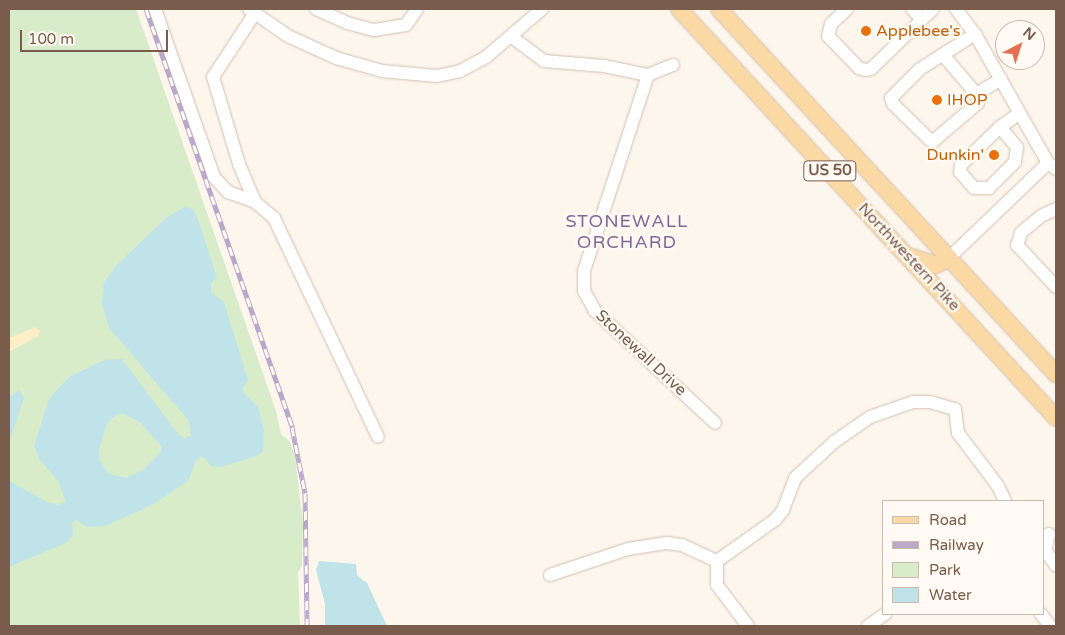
<!DOCTYPE html>
<style>
body{margin:0}
#map{position:relative;width:1065px;height:635px;overflow:hidden;background:#fdf6ec;font-family:"Varela Round",sans-serif}
div>[style]{position:absolute}
[style*='--x']{left:calc(var(--x)*1px);top:calc(var(--y)*1px);width:calc(var(--w)*1px);rotate:calc(var(--a)*1deg)}
.green>*{inset:0;background:#d8ecc9}
.sand>*{inset:0;background:#fcefc7}
.water>*{inset:0;background:#bfe3e8}
.roads{filter:drop-shadow(0 0 1px #d1beb0) drop-shadow(0 0 1px #d1beb0)}
.minor>*{height:12px;margin:-6px;padding:0 6px;transform-origin:6px;border-radius:6px;background:#fff}
.major>*{height:16px;margin:-8px;padding:0 8px;transform-origin:8px;border-radius:8px;background:#fbd9a5}
.rail>*{height:5px;margin-top:-2.5px;transform-origin:0;background:repeating-linear-gradient(90deg,#fffaf3 0 9px,#b9a8c9 0 18px);box-sizing:border-box;border-block:1px solid #b9a8c9}
.dots>*{width:14px;height:14px;translate:-50% -50%;box-sizing:border-box;border:2px solid #fffaf3;border-radius:50%}
span{translate:-50% -50%;white-space:nowrap;text-align:center;line-height:1.15;-webkit-text-stroke:5px #fffaf3;paint-order:stroke}
.shield-label span{padding:1px 4px;background:#fffaf3;border:1px solid;border-radius:4px;-webkit-text-stroke-width:0}
.shield-label{font-size:15px;color:#7a5c4d;font-weight:700}
.food-label{font-size:16px;color:#c56008}
.left{translate:0 -50%;text-align:left}
.right{translate:-100% -50%;text-align:right}
.street-label{font-size:16px;color:#7a5c4d}
.neighbourhood-label{font-size:18px;color:#846695;letter-spacing:1px}
.frame{position:absolute;inset:0;border:10px solid #7a5c4d;pointer-events:none}
.legend{position:absolute;left:882px;top:500px;width:162px;height:115px;box-sizing:border-box;background:#fffaf3;border:1px solid #cabbb1;margin:0;padding:6px 9px;list-style:none;font-size:15px;color:#7a5c4d}
.legend li{display:flex;align-items:center;gap:10px;height:25px}
.legend b{width:25px;border:1px solid #cabbb1}
.north{position:absolute;left:995px;top:20px;width:50px;height:50px;box-sizing:border-box;background:#fffaf3;border:1px solid #cabbb1;border-radius:50%;rotate:40deg;font-size:14px;font-weight:700;line-height:20px;text-align:center;color:#7a5c4d}
.north::after{content:'';display:block;margin:auto;width:18px;height:22px;background:#e76f51;clip-path:polygon(50% 0,100% 100%,50% 72%,0 100%)}
.scale{position:absolute;left:20px;top:30px;width:148px;height:22px;box-sizing:border-box;border:2px solid #7a5c4d;border-top:0;padding-left:6px;font-size:15px;line-height:18px;white-space:nowrap;color:#7a5c4d;-webkit-text-stroke:4px #fffaf3;paint-order:stroke}
</style>
<div id="map">
<div class="green">
<div style="clip-path:polygon(9px 9px,136px 9px,276px 411px,281px 434px,289px 441px,295px 455px,303px 525px,302px 566px,298px 572px,300px 626px,9px 626px)"></div>
</div>
<div class="sand">
<div style="clip-path:polygon(35px 327px,40px 331px,38px 336px,9px 352px,9px 338px)"></div>
</div>
<div class="water">
<div style="clip-path:polygon(evenodd,184px 207px,193px 209px,199px 222px,217px 278px,211px 283px,211px 292px,224px 302px,248px 380px,243px 387px,244px 393px,258px 407px,264px 429px,263px 451px,256px 456px,221px 467px,211px 466px,202px 456px,196px 461px,188px 481px,152px 505px,105px 526px,87px 527px,76px 520px,72px 523px,73px 535px,66px 543px,9px 567px,9px 481px,47px 502px,57px 505px,66px 502px,58px 481px,40px 460px,34px 446px,49px 399px,69px 377px,104px 360px,122px 359px,179px 435px,185px 438px,191px 435px,189px 421px,109px 328px,102px 305px,104px 282px,117px 265px,167px 217px,184px 207px,117px 414px,124px 414px,140px 422px,162px 447px,159px 454px,143px 470px,126px 478px,109px 474px,100px 461px,99px 450px,107px 423px,117px 414px)"></div>
<div style="clip-path:polygon(19px 390px,24px 398px,9px 442px,9px 398px)"></div>
<div style="clip-path:polygon(319px 561px,356px 564px,357px 575px,367px 583px,387px 626px,325px 626px,325px 604px,316px 570px)"></div>
</div>
<div class="roads">
<div class="minor">
<div style="--x:155;--y:9;--w:178;--a:70.6"></div>
<div style="--x:214;--y:177;--w:21;--a:47"></div>
<div style="--x:228;--y:192;--w:29;--a:20"></div>
<div style="--x:255;--y:202;--w:25;--a:40"></div>
<div style="--x:274;--y:218;--w:242;--a:64.6"></div>
<div style="--x:249;--y:9;--w:47;--a:34.7"></div>
<div style="--x:288;--y:36;--w:53;--a:24.6"></div>
<div style="--x:336;--y:58;--w:48;--a:15.8"></div>
<div style="--x:382;--y:71;--w:55;--a:5.2"></div>
<div style="--x:437;--y:76;--w:24;--a:-12"></div>
<div style="--x:460;--y:71;--w:30;--a:-28"></div>
<div style="--x:486;--y:57;--w:74;--a:-40.6"></div>
<div style="--x:316;--y:9;--w:34;--a:24"></div>
<div style="--x:347;--y:23;--w:28;--a:15"></div>
<div style="--x:374;--y:30;--w:32;--a:-9"></div>
<div style="--x:406;--y:25;--w:19;--a:-55"></div>
<div style="--x:847;--y:9;--w:22;--a:137"></div>
<div style="--x:831;--y:24;--w:12;--a:104"></div>
<div style="--x:828;--y:36;--w:45;--a:45.9"></div>
<div style="--x:859;--y:68;--w:6;--a:18"></div>
<div style="--x:865;--y:70;--w:6;--a:-9"></div>
<div style="--x:871;--y:69;--w:86;--a:-44.1"></div>
<div style="--x:912;--y:9;--w:14;--a:45"></div>
<div style="--x:956;--y:9;--w:31;--a:53"></div>
<div style="--x:975;--y:34;--w:148;--a:60.5"></div>
<div style="--x:1048;--y:163;--w:10;--a:37"></div>
<div style="--x:512;--y:37;--w:40;--a:37"></div>
<div style="--x:544;--y:61;--w:60;--a:4.8"></div>
<div style="--x:604;--y:66;--w:45;--a:11.6"></div>
<div style="--x:648;--y:75;--w:27;--a:-22"></div>
<div style="--x:943;--y:55;--w:55;--a:49.4"></div>
<div style="--x:979;--y:97;--w:6;--a:99"></div>
<div style="--x:978;--y:103;--w:60;--a:139.7"></div>
<div style="--x:932;--y:142;--w:54;--a:-135.7"></div>
<div style="--x:893;--y:104;--w:6;--a:-108"></div>
<div style="--x:891;--y:98;--w:41;--a:-45"></div>
<div style="--x:920;--y:69;--w:65;--a:-32.5"></div>
<div style="--x:648;--y:75;--w:206;--a:108.1"></div>
<div style="--x:584;--y:271;--w:20;--a:90"></div>
<div style="--x:584;--y:291;--w:23;--a:61"></div>
<div style="--x:595;--y:311;--w:164;--a:43"></div>
<div style="--x:978;--y:93;--w:27;--a:-31"></div>
<div style="--x:1000;--y:127;--w:26;--a:50"></div>
<div style="--x:1017;--y:147;--w:15;--a:98"></div>
<div style="--x:1015;--y:162;--w:37;--a:135"></div>
<div style="--x:989;--y:188;--w:15;--a:180"></div>
<div style="--x:974;--y:188;--w:21;--a:-131"></div>
<div style="--x:960;--y:172;--w:7;--a:-82"></div>
<div style="--x:961;--y:165;--w:54;--a:-44.3"></div>
<div style="--x:1000;--y:127;--w:24;--a:-35"></div>
<div style="--x:255;--y:202;--w:41;--a:-112.8"></div>
<div style="--x:239;--y:164;--w:91;--a:-106.6"></div>
<div style="--x:213;--y:77;--w:77;--a:-56.7"></div>
<div style="--x:1056;--y:209;--w:17;--a:155"></div>
<div style="--x:1041;--y:216;--w:26;--a:140"></div>
<div style="--x:1021;--y:233;--w:13;--a:108"></div>
<div style="--x:1017;--y:245;--w:57;--a:47.1"></div>
<div style="--x:949;--y:258;--w:137;--a:-43.8"></div>
<div style="--x:1049;--y:534;--w:16;--a:104"></div>
<div style="--x:1045;--y:550;--w:19;--a:55"></div>
<div style="--x:717;--y:561;--w:71;--a:-35.3"></div>
<div style="--x:775;--y:520;--w:13;--a:-51"></div>
<div style="--x:783;--y:510;--w:34;--a:-69"></div>
<div style="--x:795;--y:478;--w:53;--a:-42.7"></div>
<div style="--x:834;--y:442;--w:44;--a:-34.8"></div>
<div style="--x:870;--y:417;--w:46;--a:-19.2"></div>
<div style="--x:913;--y:402;--w:17;--a:0"></div>
<div style="--x:930;--y:402;--w:26;--a:16"></div>
<div style="--x:955;--y:409;--w:24;--a:83"></div>
<div style="--x:958;--y:433;--w:66;--a:53"></div>
<div style="--x:998;--y:486;--w:17;--a:65"></div>
<div style="--x:717;--y:561;--w:24;--a:90"></div>
<div style="--x:717;--y:585;--w:51;--a:52.9"></div>
<div style="--x:550;--y:575;--w:82;--a:-18.4"></div>
<div style="--x:628;--y:549;--w:39;--a:-9"></div>
<div style="--x:667;--y:543;--w:15;--a:8"></div>
<div style="--x:682;--y:545;--w:38;--a:25"></div>
<div style="--x:1041;--y:614;--w:15;--a:53"></div>
<div style="--x:868;--y:626;--w:21;--a:-35"></div>
</div>
<div class="major">
<div style="--x:679;--y:9;--w:556;--a:47.33"></div>
<div style="--x:719;--y:9;--w:497;--a:47.3"></div>
<div style="--x:912;--y:257;--w:25;--a:18"></div>
<div style="--x:936;--y:265;--w:15;--a:-28"></div>
</div>
</div>
<div class="rail">
<div style="--x:146;--y:9;--w:443;--a:70.7"></div>
<div style="--x:292;--y:427;--w:67;--a:78.9"></div>
<div style="--x:305;--y:493;--w:133;--a:89.1"></div>
</div>
<div class="dots">
<div style="left:866px;top:31px;background:#e8710a"></div>
<div style="left:937px;top:100px;background:#e8710a"></div>
<div style="left:994px;top:155px;background:#e8710a"></div>
</div>
<div class="shield-label">
<span style="left:830px;top:171px">US 50</span>
</div>
<div class="food-label">
<span class="left" style="left:876px;top:31px">Applebee's</span>
<span class="left" style="left:947px;top:100px">IHOP</span>
<span class="right" style="left:984px;top:155px">Dunkin'</span>
</div>
<div class="street-label">
<span style="left:909px;top:257px;rotate:47deg">Northwestern Pike</span>
<span style="left:641px;top:353px;rotate:43deg">Stonewall Drive</span>
</div>
<div class="neighbourhood-label">
<span style="left:627px;top:232px">STONEWALL<br>ORCHARD</span>
</div>
<div class="frame"></div>
<ul class="legend">
<li><b style="height:6px;background:#fbd9a5"></b>Road</li>
<li><b style="height:6px;background:#b9a8c9"></b>Railway</li>
<li><b style="height:14px;background:#d8ecc9"></b>Park</li>
<li><b style="height:14px;background:#bfe3e8"></b>Water</li>
</ul>
<div class="north">N</div>
<div class="scale">100 m</div>
</div>
